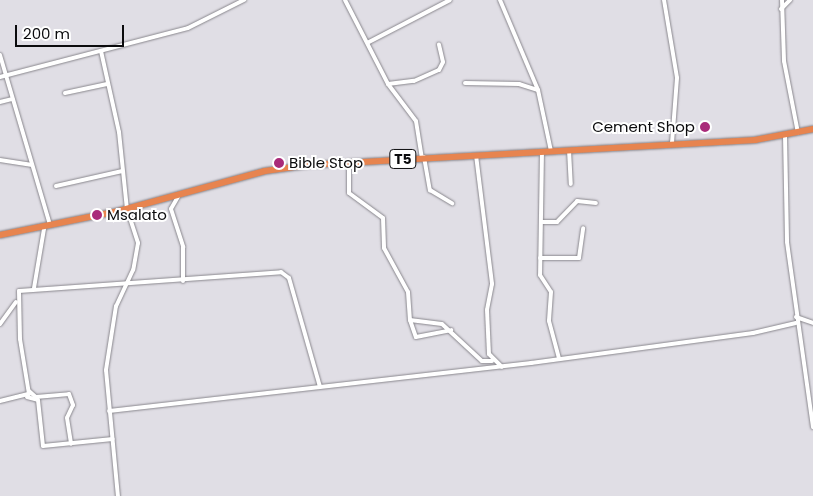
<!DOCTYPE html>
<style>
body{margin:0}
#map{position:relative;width:813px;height:496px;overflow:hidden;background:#e0dee5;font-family:Poppins,sans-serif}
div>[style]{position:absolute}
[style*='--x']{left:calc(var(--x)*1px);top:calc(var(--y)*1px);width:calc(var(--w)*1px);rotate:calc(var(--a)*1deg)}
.roads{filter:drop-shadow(0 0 1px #89878d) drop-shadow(0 0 1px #89878d)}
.minor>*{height:4px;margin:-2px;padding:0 2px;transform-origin:2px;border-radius:2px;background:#fff}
.highway>*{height:5.5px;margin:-2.75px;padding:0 2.75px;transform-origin:2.75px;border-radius:2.75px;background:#e7844f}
.dots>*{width:14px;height:14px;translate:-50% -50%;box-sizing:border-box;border:2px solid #fff;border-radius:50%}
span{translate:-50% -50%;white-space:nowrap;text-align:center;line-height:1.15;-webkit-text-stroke:4px #fff;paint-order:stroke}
.shield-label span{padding:1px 4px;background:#fff;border:1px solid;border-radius:4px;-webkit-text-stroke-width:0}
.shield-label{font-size:14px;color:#0b0b0d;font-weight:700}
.poi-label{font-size:15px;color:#0b0b0d}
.right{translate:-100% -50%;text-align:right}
.left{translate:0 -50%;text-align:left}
.scale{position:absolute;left:15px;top:25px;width:109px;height:22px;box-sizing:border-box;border:2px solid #0b0b0d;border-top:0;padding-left:6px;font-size:15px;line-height:18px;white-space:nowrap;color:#0b0b0d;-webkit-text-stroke:4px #fff;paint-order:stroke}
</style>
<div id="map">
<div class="roads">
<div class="minor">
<div style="--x:345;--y:0;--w:94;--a:62.9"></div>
<div style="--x:388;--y:84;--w:46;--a:52.9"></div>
<div style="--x:416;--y:121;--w:37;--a:81"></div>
<div style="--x:500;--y:0;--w:98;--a:67.1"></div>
<div style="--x:538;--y:90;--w:62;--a:78"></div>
<div style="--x:664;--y:0;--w:79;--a:80.5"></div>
<div style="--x:677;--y:78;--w:65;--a:94.4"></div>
<div style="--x:782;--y:0;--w:61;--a:88.1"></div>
<div style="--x:784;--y:61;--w:73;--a:79"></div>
<div style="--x:781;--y:9;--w:13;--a:-45"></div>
<div style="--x:369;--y:42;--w:91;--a:-27.4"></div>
<div style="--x:101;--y:51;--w:83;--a:77.5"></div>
<div style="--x:119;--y:132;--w:77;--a:84.1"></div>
<div style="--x:127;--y:209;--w:36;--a:72"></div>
<div style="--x:138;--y:243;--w:27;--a:100"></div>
<div style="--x:133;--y:270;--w:40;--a:115"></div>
<div style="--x:116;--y:306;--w:65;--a:98.9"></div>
<div style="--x:106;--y:370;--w:127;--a:84.6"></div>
<div style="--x:0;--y:55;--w:177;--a:73.6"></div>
<div style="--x:0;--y:77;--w:194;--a:-14.6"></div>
<div style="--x:188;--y:28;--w:63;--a:-26.6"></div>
<div style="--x:465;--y:83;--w:54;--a:1.1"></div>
<div style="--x:519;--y:84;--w:20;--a:18"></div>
<div style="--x:388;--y:84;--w:26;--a:-7"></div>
<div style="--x:414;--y:81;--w:27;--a:-24"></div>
<div style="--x:439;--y:70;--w:9;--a:-63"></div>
<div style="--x:443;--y:62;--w:18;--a:-103"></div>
<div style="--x:65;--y:93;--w:43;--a:-12.1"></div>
<div style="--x:0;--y:102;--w:12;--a:-14"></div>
<div style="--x:785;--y:135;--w:107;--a:88.9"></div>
<div style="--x:787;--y:242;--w:187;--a:82"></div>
<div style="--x:569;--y:150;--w:34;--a:87"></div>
<div style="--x:542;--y:151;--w:124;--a:90.9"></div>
<div style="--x:540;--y:275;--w:20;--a:57"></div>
<div style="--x:551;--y:292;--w:29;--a:94"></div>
<div style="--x:549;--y:321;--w:39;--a:75"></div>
<div style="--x:476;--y:155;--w:130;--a:82.9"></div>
<div style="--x:492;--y:284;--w:26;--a:101"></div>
<div style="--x:487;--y:310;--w:44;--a:87.4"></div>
<div style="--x:489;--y:354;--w:18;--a:45"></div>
<div style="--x:424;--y:157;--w:34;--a:80"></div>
<div style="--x:430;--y:190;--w:26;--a:31"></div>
<div style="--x:0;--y:160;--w:31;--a:9"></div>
<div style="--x:349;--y:162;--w:31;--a:90"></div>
<div style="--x:349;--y:193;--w:42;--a:36.3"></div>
<div style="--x:383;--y:218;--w:30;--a:88"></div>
<div style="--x:384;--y:248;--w:50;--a:61.4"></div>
<div style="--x:408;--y:292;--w:28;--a:86"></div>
<div style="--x:410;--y:320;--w:32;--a:7"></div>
<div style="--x:442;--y:324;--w:54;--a:42.8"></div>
<div style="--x:482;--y:361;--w:10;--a:0"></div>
<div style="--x:56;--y:186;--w:68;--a:-12.8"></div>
<div style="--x:179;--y:195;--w:16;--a:120"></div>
<div style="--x:171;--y:209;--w:40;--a:72"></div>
<div style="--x:183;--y:247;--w:34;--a:90"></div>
<div style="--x:541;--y:222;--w:16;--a:0"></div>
<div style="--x:557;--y:222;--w:29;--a:-46"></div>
<div style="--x:577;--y:201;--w:19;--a:6"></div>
<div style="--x:540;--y:258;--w:39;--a:0"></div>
<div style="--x:579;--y:258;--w:30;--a:-82"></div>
<div style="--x:34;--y:288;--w:60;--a:-80.4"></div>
<div style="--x:796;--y:317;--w:18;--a:19"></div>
<div style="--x:410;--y:320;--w:18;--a:71"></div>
<div style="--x:416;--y:337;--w:36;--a:-11"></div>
<div style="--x:0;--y:324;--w:27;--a:-54"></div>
<div style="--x:29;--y:391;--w:9;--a:41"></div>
<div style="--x:36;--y:397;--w:33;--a:-5"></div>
<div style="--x:69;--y:394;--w:12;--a:70"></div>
<div style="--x:73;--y:405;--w:14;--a:115"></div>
<div style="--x:67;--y:418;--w:26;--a:81"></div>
<div style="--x:27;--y:397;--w:11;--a:15"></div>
<div style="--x:38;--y:400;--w:46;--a:83.8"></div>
<div style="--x:43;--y:446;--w:70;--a:-5.7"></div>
<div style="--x:0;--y:401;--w:30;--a:-14"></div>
<div style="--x:29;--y:394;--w:56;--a:-99.3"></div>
<div style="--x:20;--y:339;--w:48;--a:-91.2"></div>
<div style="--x:19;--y:291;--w:263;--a:-4.1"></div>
<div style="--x:281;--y:272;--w:10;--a:37"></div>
<div style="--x:289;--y:278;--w:113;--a:74.1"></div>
<div style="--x:109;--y:411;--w:425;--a:-6.5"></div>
<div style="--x:531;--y:363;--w:224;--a:-7.7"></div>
<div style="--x:753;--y:333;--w:44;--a:-13.1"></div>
</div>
<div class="highway">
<div style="--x:0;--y:235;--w:121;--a:-11.4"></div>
<div style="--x:119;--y:211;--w:151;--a:-15.3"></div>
<div style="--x:265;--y:171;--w:44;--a:-7.8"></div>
<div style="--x:309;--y:165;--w:447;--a:-3.2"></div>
<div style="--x:755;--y:140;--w:59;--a:-10.7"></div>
</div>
</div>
<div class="dots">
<div style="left:705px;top:127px;background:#a92a79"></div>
<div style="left:279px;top:163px;background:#a92a79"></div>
<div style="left:97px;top:215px;background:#a92a79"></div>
</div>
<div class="shield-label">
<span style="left:403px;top:159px">T5</span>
</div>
<div class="poi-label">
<span class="right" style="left:695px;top:127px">Cement Shop</span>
<span class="left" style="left:289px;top:163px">Bible Stop</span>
<span class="left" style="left:107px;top:215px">Msalato</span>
</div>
<div class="scale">200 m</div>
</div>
